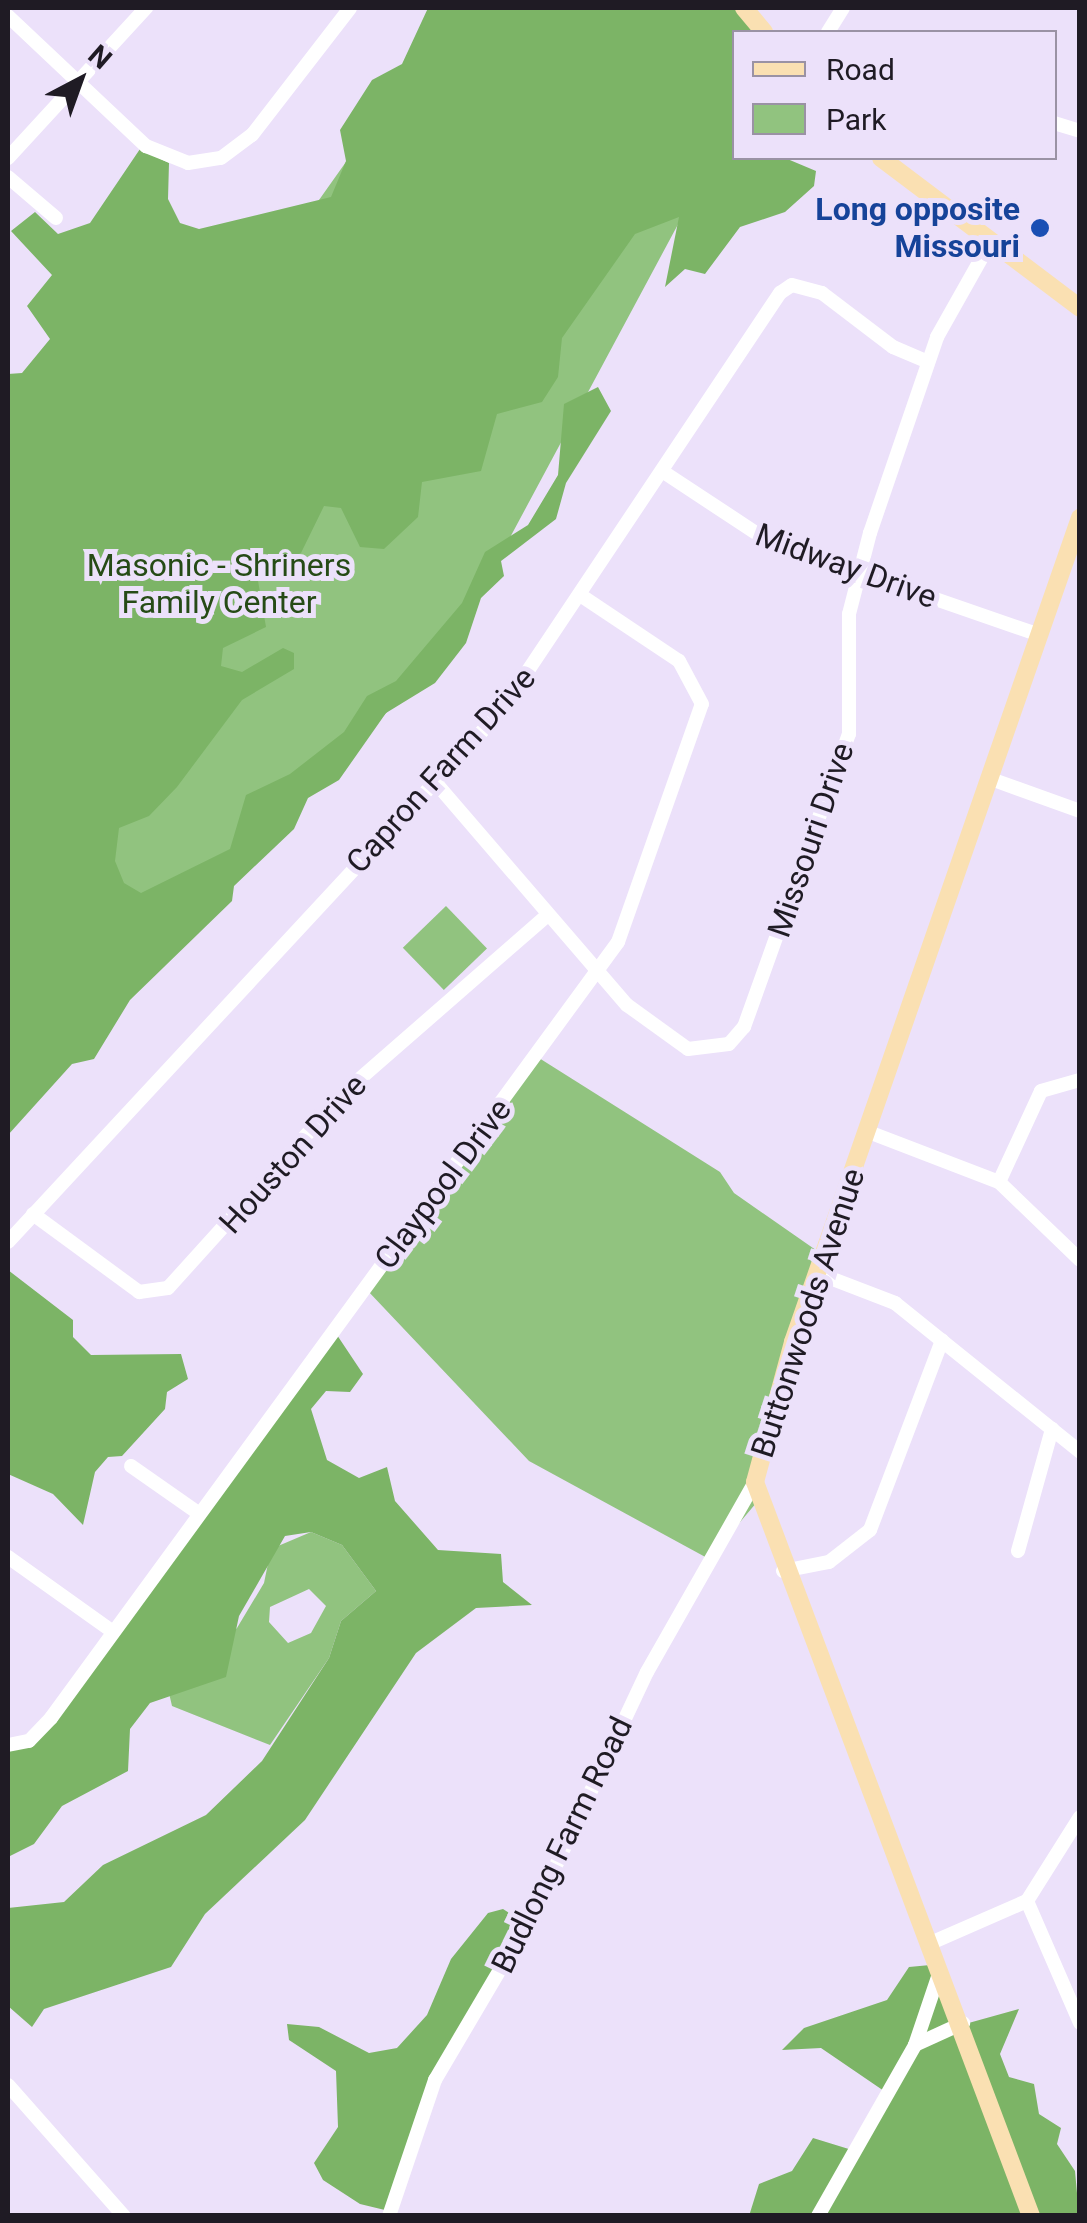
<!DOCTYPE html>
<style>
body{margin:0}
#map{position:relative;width:1087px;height:2223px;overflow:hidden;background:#ece1fa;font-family:Roboto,sans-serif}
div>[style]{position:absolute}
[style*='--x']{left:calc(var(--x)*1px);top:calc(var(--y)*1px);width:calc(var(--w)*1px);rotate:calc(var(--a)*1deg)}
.green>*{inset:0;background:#91c37f;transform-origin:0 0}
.forest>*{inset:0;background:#7cb466}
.street>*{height:14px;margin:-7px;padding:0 7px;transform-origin:7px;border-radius:7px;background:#fff}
.secondary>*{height:18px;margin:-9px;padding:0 9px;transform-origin:9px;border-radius:9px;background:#fae0b2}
.dots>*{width:28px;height:28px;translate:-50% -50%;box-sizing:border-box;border:5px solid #ece1fa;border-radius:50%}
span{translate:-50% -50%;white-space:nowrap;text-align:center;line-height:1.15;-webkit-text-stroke:10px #ece1fa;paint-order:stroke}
.transit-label{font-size:32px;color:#164399;font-weight:700}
.right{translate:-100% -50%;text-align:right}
.park-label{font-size:32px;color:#264b16}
.street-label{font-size:32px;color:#1f1b24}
.frame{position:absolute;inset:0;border:10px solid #1f1b24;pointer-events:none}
.legend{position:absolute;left:732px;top:30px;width:325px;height:130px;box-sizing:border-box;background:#ece1fa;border:2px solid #9a92a4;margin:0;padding:12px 18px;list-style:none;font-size:30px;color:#1f1b24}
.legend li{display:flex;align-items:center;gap:20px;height:50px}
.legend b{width:50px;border:2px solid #9a92a4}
.north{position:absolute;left:30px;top:30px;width:100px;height:100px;-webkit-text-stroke:8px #ece1fa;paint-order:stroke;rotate:41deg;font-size:28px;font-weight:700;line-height:40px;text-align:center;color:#1f1b24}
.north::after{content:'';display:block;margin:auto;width:35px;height:45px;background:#1f1b24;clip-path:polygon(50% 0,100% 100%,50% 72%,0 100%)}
</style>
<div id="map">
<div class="green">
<div style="clip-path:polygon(455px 8px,734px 32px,734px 120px,455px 640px,141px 973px,8px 481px,268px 272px)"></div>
<div style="left:446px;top:906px;width:59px;height:60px;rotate:46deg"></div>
<div style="clip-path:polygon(539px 1058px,720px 1172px,734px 1193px,823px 1255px,757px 1502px,709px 1559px,529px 1461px,367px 1290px)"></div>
<div style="clip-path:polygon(evenodd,311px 1532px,342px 1545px,376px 1591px,341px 1621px,329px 1658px,270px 1745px,172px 1706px,169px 1693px,237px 1628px,264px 1583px,271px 1549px,311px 1532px,309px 1589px,326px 1606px,311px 1633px,288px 1643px,269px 1622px,270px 1607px,309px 1589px)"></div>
</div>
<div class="forest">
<div style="clip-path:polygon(428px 8px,746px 8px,767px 32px,734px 32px,734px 158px,785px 158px,816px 171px,814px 186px,785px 212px,740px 227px,705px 274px,685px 269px,665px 287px,679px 217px,635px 234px,562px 338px,558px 377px,542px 402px,497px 414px,481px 471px,422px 482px,418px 517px,384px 549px,360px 547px,341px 508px,324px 506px,301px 553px,257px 575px,266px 627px,223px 648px,221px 666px,242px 672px,283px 648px,294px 653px,294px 669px,242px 700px,177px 787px,149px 816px,119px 828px,115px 861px,124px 883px,141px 893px,230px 849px,246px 795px,290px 774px,344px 732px,367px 696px,396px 681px,462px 603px,485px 552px,528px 525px,558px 475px,564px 404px,598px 387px,611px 411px,566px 483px,556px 519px,501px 561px,504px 576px,481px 598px,466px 643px,435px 683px,386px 713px,339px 780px,308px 798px,294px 829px,234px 886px,232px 901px,130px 1000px,94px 1059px,72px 1064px,8px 1135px,8px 374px,22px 373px,50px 339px,27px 306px,52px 275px,11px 231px,35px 212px,58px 234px,90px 223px,140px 149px,169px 163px,168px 199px,180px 223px,199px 229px,331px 197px,346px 161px,340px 130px,372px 80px,402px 64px)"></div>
<div style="clip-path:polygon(8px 1270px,73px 1320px,73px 1337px,91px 1355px,181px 1354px,188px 1379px,167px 1392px,165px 1409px,122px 1456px,108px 1457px,95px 1472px,83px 1525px,53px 1494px,8px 1474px)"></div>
<div style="clip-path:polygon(335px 1332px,363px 1374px,350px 1392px,326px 1391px,311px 1409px,327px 1460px,359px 1478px,387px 1467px,395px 1501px,438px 1550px,501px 1554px,503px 1582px,532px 1605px,476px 1608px,416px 1653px,305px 1820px,205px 1914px,171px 1967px,44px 2009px,32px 2027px,8px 2006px,8px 1908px,64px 1902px,103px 1865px,206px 1815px,262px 1761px,329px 1658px,341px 1621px,376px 1591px,342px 1545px,311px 1532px,285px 1536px,239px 1616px,226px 1677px,150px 1703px,130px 1729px,128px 1771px,62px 1806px,34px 1844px,8px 1857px,8px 1745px,29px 1742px)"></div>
<div style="clip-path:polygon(503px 1909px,527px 1924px,440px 2072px,389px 2211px,360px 2204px,323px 2180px,314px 2163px,338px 2127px,336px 2071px,289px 2040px,287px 2024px,319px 2027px,369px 2053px,397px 2048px,427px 2015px,451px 1959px,488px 1913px)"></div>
<div style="clip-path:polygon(941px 1964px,965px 2024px,1019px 2009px,1000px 2054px,1009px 2077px,1034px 2084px,1039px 2114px,1061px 2128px,1057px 2144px,1075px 2171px,1079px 2215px,749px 2216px,759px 2184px,792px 2171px,813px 2138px,852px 2150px,884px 2091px,821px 2048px,782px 2050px,804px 2028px,887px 2000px,909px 1967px)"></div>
</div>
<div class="street">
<div style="--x:8;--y:16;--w:190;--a:43.3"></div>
<div style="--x:146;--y:146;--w:45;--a:22"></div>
<div style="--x:188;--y:163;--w:33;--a:-9"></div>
<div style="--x:221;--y:158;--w:39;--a:-37"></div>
<div style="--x:252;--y:135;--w:160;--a:-52.3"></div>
<div style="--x:828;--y:32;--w:28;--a:-58"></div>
<div style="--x:1054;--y:123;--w:27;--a:17"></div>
<div style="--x:8;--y:158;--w:204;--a:-47.4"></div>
<div style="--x:8;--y:177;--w:63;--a:40.5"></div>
<div style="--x:665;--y:473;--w:123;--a:33.4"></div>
<div style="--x:768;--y:541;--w:288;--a:19.1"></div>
<div style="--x:991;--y:779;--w:95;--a:19.8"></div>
<div style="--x:435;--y:782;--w:294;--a:49.3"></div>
<div style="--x:627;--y:1005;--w:75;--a:35.8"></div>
<div style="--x:688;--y:1049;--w:41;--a:-7"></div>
<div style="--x:729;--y:1044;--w:23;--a:-49"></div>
<div style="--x:744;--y:1027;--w:311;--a:-70.3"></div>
<div style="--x:849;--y:734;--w:120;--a:-90"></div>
<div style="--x:849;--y:614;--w:84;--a:-75.5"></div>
<div style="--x:870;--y:533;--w:207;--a:-71.1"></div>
<div style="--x:937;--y:337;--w:110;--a:-60.6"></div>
<div style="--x:866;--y:1131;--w:142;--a:21"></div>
<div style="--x:999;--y:1182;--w:112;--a:43.9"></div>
<div style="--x:999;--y:1182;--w:100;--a:-65.2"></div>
<div style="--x:1041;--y:1091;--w:41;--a:-15.8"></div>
<div style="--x:33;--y:1214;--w:132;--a:36.3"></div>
<div style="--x:139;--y:1292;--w:29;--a:-8"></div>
<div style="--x:168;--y:1288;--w:267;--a:-47.9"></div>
<div style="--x:347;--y:1090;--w:263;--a:-41.1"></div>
<div style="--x:8;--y:1242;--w:725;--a:-47.13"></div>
<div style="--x:501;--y:711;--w:503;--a:-56.28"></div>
<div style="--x:780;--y:293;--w:14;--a:-34"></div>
<div style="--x:792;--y:285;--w:31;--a:15"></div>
<div style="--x:822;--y:293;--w:89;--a:37.3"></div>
<div style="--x:893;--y:347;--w:38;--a:23"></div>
<div style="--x:817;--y:1273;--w:84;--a:21"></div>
<div style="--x:895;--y:1303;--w:238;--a:38.8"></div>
<div style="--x:131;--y:1466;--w:82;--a:35"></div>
<div style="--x:1018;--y:1551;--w:127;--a:-74.4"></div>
<div style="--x:8;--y:1557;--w:129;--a:35.5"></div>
<div style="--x:783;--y:1571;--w:47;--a:-11.1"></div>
<div style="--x:829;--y:1562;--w:52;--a:-38"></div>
<div style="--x:870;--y:1530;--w:203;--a:-69.2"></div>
<div style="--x:8;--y:1745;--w:21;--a:-11"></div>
<div style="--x:29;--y:1741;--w:32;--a:-46"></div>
<div style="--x:51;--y:1718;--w:961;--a:-53.85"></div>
<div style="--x:618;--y:942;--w:252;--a:-70.6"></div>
<div style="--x:702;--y:704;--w:49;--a:-118.1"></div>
<div style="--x:679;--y:661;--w:115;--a:-146.3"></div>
<div style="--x:1027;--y:1901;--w:133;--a:66.5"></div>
<div style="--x:933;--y:1942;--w:103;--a:-23.6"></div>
<div style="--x:1027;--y:1901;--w:99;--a:-57.8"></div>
<div style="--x:915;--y:2045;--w:53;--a:-24.6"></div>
<div style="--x:8;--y:2085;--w:175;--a:48.5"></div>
<div style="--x:389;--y:2216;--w:144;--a:-71.3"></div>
<div style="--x:435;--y:2080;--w:195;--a:-59.5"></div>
<div style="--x:534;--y:1912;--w:265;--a:-64.8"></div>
<div style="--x:647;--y:1672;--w:219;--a:-60.4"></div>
<div style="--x:818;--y:2216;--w:197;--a:-60.4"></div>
<div style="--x:915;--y:2045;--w:78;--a:-71.3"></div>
</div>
<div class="secondary">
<div style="--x:744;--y:8;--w:31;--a:50"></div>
<div style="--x:881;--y:158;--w:249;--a:37"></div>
<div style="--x:1031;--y:2216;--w:784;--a:-110.61"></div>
<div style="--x:755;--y:1482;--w:145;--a:-74.8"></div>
<div style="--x:793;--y:1342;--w:873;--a:-70.8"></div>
</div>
<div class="dots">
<div style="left:1040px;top:228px;background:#1a4fb4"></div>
</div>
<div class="transit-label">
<span class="right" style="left:1020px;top:228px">Long opposite<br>Missouri</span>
</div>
<div class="park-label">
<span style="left:219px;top:584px">Masonic - Shriners<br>Family Center</span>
</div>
<div class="street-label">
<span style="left:846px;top:566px;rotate:20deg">Midway Drive</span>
<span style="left:441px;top:770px;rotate:-48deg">Capron Farm Drive</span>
<span style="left:811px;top:840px;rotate:-71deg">Missouri Drive</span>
<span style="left:293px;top:1154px;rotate:-48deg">Houston Drive</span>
<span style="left:443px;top:1184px;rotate:-53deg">Claypool Drive</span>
<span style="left:808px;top:1313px;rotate:-72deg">Buttonwoods Avenue</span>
<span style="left:562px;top:1845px;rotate:-64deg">Budlong Farm Road</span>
</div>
<div class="frame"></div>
<ul class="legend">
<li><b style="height:12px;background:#fae0b2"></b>Road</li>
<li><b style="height:28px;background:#91c37f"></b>Park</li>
</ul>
<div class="north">N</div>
</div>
